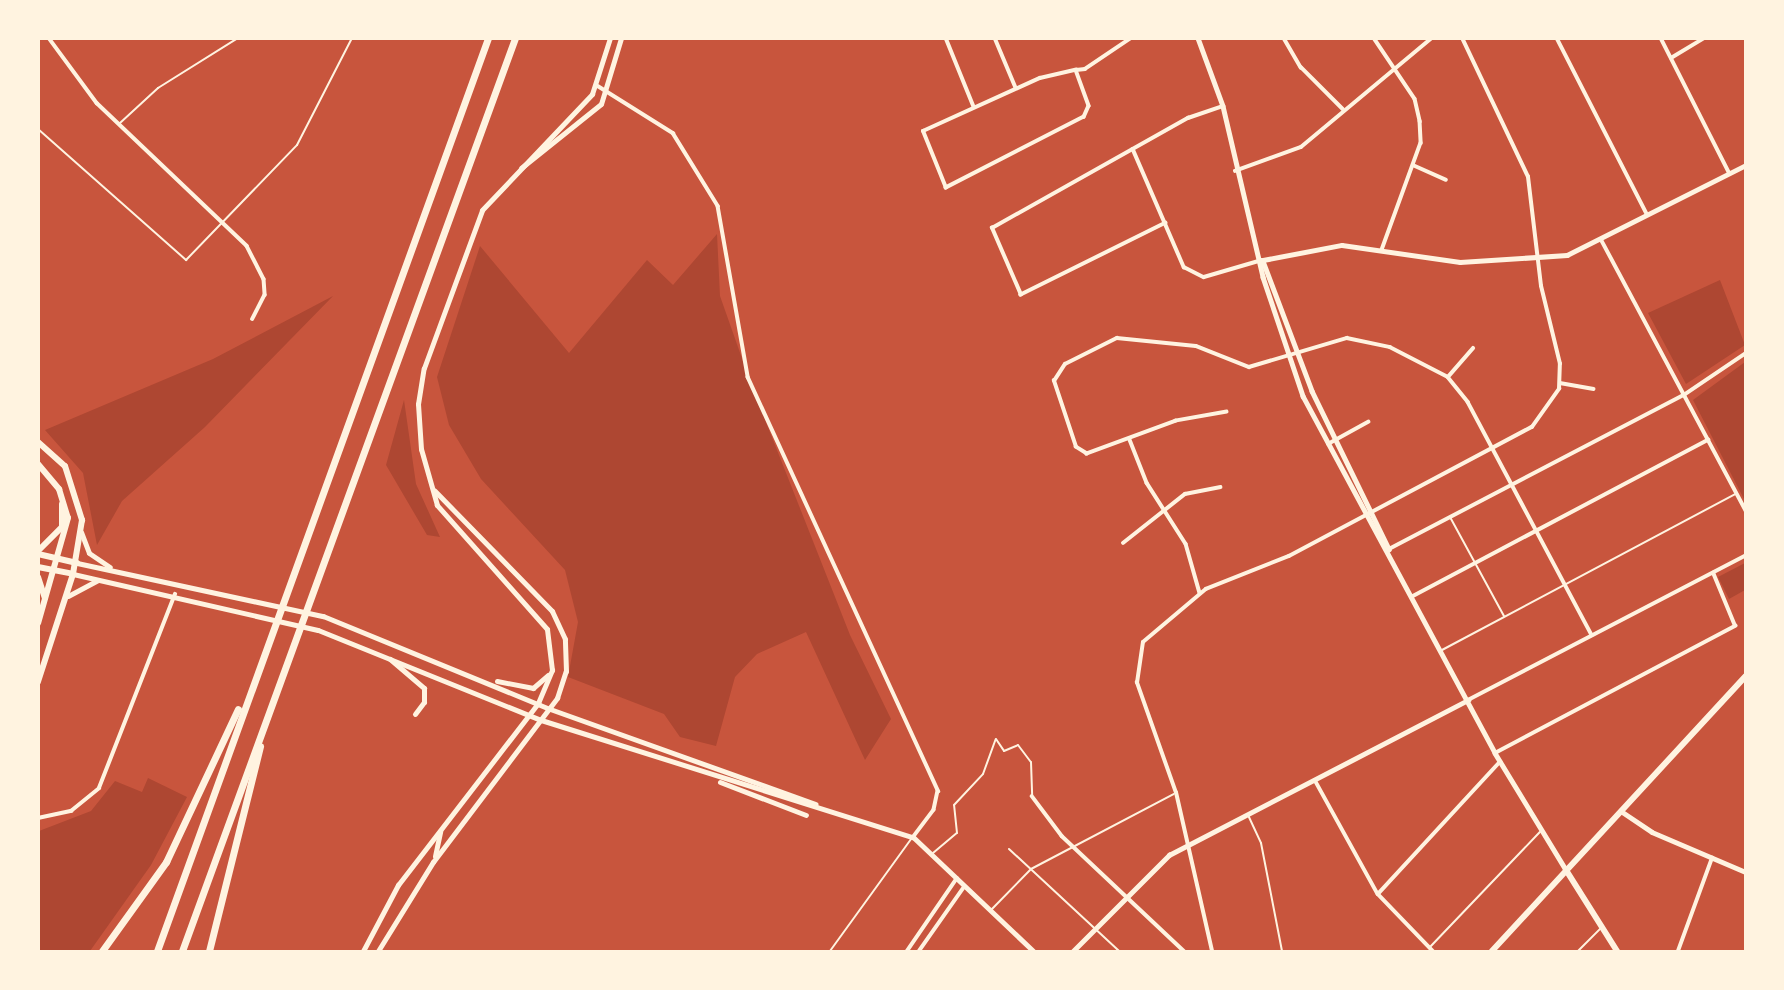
<!DOCTYPE html>
<style>
body{margin:0}
#map{position:relative;width:1784px;height:990px;overflow:hidden;background:#c8553d;font-family:Arial,sans-serif}
div>[style]{position:absolute}
[style*='--x']{left:calc(var(--x)*1px);top:calc(var(--y)*1px);width:calc(var(--w)*1px);rotate:calc(var(--a)*1deg)}
.green>*{inset:0;background:#ae4732}
.service>*{height:2px;margin:-1px;padding:0 1px;transform-origin:1px;border-radius:1px;background:#fff3e0}
.minor>*{height:3.5px;margin:-1.75px;padding:0 1.75px;transform-origin:1.75px;border-radius:1.75px;background:#fff3e0}
.tertiary>*{height:4.5px;margin:-2.25px;padding:0 2.25px;transform-origin:2.25px;border-radius:2.25px;background:#fff3e0}
.secondary>*{height:5px;margin:-2.5px;padding:0 2.5px;transform-origin:2.5px;border-radius:2.5px;background:#fff3e0}
.primary>*{height:6px;margin:-3px;padding:0 3px;transform-origin:3px;border-radius:3px;background:#fff3e0}
.motorway>*{height:7px;margin:-3.5px;padding:0 3.5px;transform-origin:3.5px;border-radius:3.5px;background:#fff3e0}
span{translate:-50% -50%;white-space:nowrap;text-align:center;line-height:1.15;-webkit-text-stroke:6px #fff3e0;paint-order:stroke}
.frame{position:absolute;inset:0;border:40px solid #fff3e0;pointer-events:none}
</style>
<div id="map">
<div class="green">
<div style="clip-path:polygon(717px 234px,720px 296px,751px 384px,850px 635px,891px 719px,865px 760px,806px 632px,757px 654px,735px 677px,716px 746px,680px 737px,664px 714px,568px 677px,578px 622px,565px 570px,481px 479px,449px 425px,437px 377px,480px 246px,569px 353px,647px 260px,673px 285px)"></div>
<div style="clip-path:polygon(1720px 280px,1745px 345px,1686px 384px,1648px 313px)"></div>
<div style="clip-path:polygon(333px 296px,205px 427px,122px 501px,97px 545px,83px 473px,45px 430px,213px 359px)"></div>
<div style="clip-path:polygon(1745px 362px,1745px 501px,1693px 400px)"></div>
<div style="clip-path:polygon(404px 400px,416px 484px,440px 537px,427px 535px,386px 465px)"></div>
<div style="clip-path:polygon(1745px 563px,1745px 590px,1729px 599px,1718px 577px)"></div>
<div style="clip-path:polygon(148px 778px,187px 797px,151px 865px,90px 951px,39px 951px,39px 831px,91px 811px,115px 781px,142px 792px)"></div>
</div>
<div class="service">
<div style="--x:120;--y:123;--w:52;--a:-42.6"></div>
<div style="--x:158;--y:88;--w:94;--a:-32"></div>
<div style="--x:38;--y:129;--w:198;--a:41.5"></div>
<div style="--x:186;--y:260;--w:160;--a:-46"></div>
<div style="--x:297;--y:145;--w:120;--a:-62.8"></div>
<div style="--x:1450;--y:517;--w:113;--a:61.4"></div>
<div style="--x:1442;--y:650;--w:332;--a:-28"></div>
<div style="--x:1248;--y:815;--w:31;--a:65"></div>
<div style="--x:1261;--y:843;--w:110;--a:79"></div>
<div style="--x:1009;--y:849;--w:150;--a:42.8"></div>
<div style="--x:933;--y:853;--w:31;--a:-40"></div>
<div style="--x:957;--y:833;--w:28;--a:-96"></div>
<div style="--x:954;--y:805;--w:42;--a:-46.9"></div>
<div style="--x:983;--y:774;--w:37;--a:-70"></div>
<div style="--x:996;--y:739;--w:14;--a:56"></div>
<div style="--x:1004;--y:751;--w:15;--a:-23"></div>
<div style="--x:1018;--y:745;--w:21;--a:53"></div>
<div style="--x:1031;--y:762;--w:33;--a:88"></div>
<div style="--x:991;--y:910;--w:57;--a:-45.7"></div>
<div style="--x:1031;--y:869;--w:161;--a:-27.7"></div>
<div style="--x:1430;--y:947;--w:159;--a:-46.3"></div>
<div style="--x:830;--y:951;--w:138;--a:-54.1"></div>
<div style="--x:1578;--y:951;--w:33;--a:-45"></div>
</div>
<div class="minor">
<div style="--x:49;--y:38;--w:81;--a:53.6"></div>
<div style="--x:97;--y:103;--w:207;--a:43.6"></div>
<div style="--x:247;--y:246;--w:37;--a:63"></div>
<div style="--x:264;--y:279;--w:16;--a:86"></div>
<div style="--x:265;--y:295;--w:27;--a:117"></div>
<div style="--x:946;--y:38;--w:74;--a:67.9"></div>
<div style="--x:995;--y:38;--w:54;--a:67.2"></div>
<div style="--x:1284;--y:38;--w:34;--a:60"></div>
<div style="--x:1301;--y:67;--w:59;--a:45"></div>
<div style="--x:1374;--y:38;--w:73;--a:56.1"></div>
<div style="--x:1415;--y:99;--w:23;--a:77"></div>
<div style="--x:1420;--y:121;--w:22;--a:87"></div>
<div style="--x:1421;--y:143;--w:114;--a:110"></div>
<div style="--x:1557;--y:38;--w:198;--a:62.9"></div>
<div style="--x:1661;--y:38;--w:150;--a:63.1"></div>
<div style="--x:1671;--y:58;--w:39;--a:-31"></div>
<div style="--x:1076;--y:70;--w:38;--a:70"></div>
<div style="--x:1089;--y:106;--w:12;--a:114"></div>
<div style="--x:1084;--y:117;--w:155;--a:152.8"></div>
<div style="--x:946;--y:188;--w:61;--a:-112"></div>
<div style="--x:923;--y:131;--w:128;--a:-24.4"></div>
<div style="--x:1040;--y:78;--w:37;--a:-13"></div>
<div style="--x:1076;--y:70;--w:9;--a:-6"></div>
<div style="--x:1085;--y:69;--w:55;--a:-34"></div>
<div style="--x:598;--y:86;--w:89;--a:32.1"></div>
<div style="--x:673;--y:133;--w:86;--a:58.3"></div>
<div style="--x:718;--y:206;--w:174;--a:80"></div>
<div style="--x:748;--y:377;--w:456;--a:65.3"></div>
<div style="--x:938;--y:791;--w:19;--a:102"></div>
<div style="--x:934;--y:810;--w:34;--a:127"></div>
<div style="--x:1133;--y:149;--w:129;--a:66.6"></div>
<div style="--x:1184;--y:267;--w:22;--a:27"></div>
<div style="--x:1204;--y:277;--w:60;--a:-16.3"></div>
<div style="--x:1413;--y:165;--w:36;--a:24"></div>
<div style="--x:1235;--y:171;--w:70;--a:-20"></div>
<div style="--x:1301;--y:147;--w:170;--a:-39.8"></div>
<div style="--x:1166;--y:223;--w:162;--a:153.6"></div>
<div style="--x:1021;--y:295;--w:73;--a:-113.4"></div>
<div style="--x:992;--y:228;--w:225;--a:-29.3"></div>
<div style="--x:1188;--y:118;--w:37;--a:-19"></div>
<div style="--x:1601;--y:239;--w:308;--a:61.9"></div>
<div style="--x:1448;--y:377;--w:38;--a:-49"></div>
<div style="--x:1560;--y:383;--w:34;--a:10"></div>
<div style="--x:1227;--y:412;--w:52;--a:170"></div>
<div style="--x:1176;--y:421;--w:95;--a:159.7"></div>
<div style="--x:1087;--y:454;--w:13;--a:-148"></div>
<div style="--x:1076;--y:447;--w:70;--a:-108.4"></div>
<div style="--x:1054;--y:381;--w:20;--a:-57"></div>
<div style="--x:1065;--y:364;--w:58;--a:-26.6"></div>
<div style="--x:1117;--y:338;--w:79;--a:5.8"></div>
<div style="--x:1196;--y:346;--w:57;--a:21.6"></div>
<div style="--x:1249;--y:367;--w:102;--a:-16.5"></div>
<div style="--x:1347;--y:338;--w:44;--a:11.8"></div>
<div style="--x:1390;--y:347;--w:65;--a:27.3"></div>
<div style="--x:1448;--y:377;--w:32;--a:51"></div>
<div style="--x:1468;--y:402;--w:264;--a:62"></div>
<div style="--x:1130;--y:440;--w:46;--a:68.4"></div>
<div style="--x:1147;--y:483;--w:72;--a:57.4"></div>
<div style="--x:1186;--y:544;--w:51;--a:74.1"></div>
<div style="--x:1328;--y:444;--w:46;--a:-28.8"></div>
<div style="--x:1123;--y:543;--w:79;--a:-38.3"></div>
<div style="--x:1185;--y:494;--w:36;--a:-11"></div>
<div style="--x:1389;--y:549;--w:333;--a:-27.6"></div>
<div style="--x:1684;--y:395;--w:75;--a:-34.1"></div>
<div style="--x:1413;--y:596;--w:334;--a:-27.9"></div>
<div style="--x:1468;--y:700;--w:314;--a:-27.5"></div>
<div style="--x:1495;--y:753;--w:272;--a:-27.9"></div>
<div style="--x:1735;--y:626;--w:57;--a:-112.5"></div>
<div style="--x:1315;--y:780;--w:130;--a:61.1"></div>
<div style="--x:1378;--y:894;--w:79;--a:46"></div>
<div style="--x:1032;--y:796;--w:50;--a:53.1"></div>
<div style="--x:1062;--y:836;--w:168;--a:43.3"></div>
<div style="--x:38;--y:818;--w:34;--a:-12"></div>
<div style="--x:71;--y:811;--w:36;--a:-39"></div>
<div style="--x:99;--y:788;--w:208;--a:-68.6"></div>
<div style="--x:1378;--y:894;--w:180;--a:-47.3"></div>
<div style="--x:907;--y:951;--w:88;--a:-55.6"></div>
<div style="--x:919;--y:951;--w:78;--a:-54.9"></div>
<div style="--x:1212;--y:951;--w:162;--a:-102.8"></div>
<div style="--x:1176;--y:793;--w:117;--a:-109.5"></div>
<div style="--x:1137;--y:683;--w:41;--a:-81.7"></div>
<div style="--x:1143;--y:642;--w:82;--a:-40.1"></div>
<div style="--x:1206;--y:589;--w:89;--a:-21.7"></div>
<div style="--x:1289;--y:556;--w:275;--a:-28"></div>
<div style="--x:1532;--y:427;--w:47;--a:-54.6"></div>
<div style="--x:1559;--y:389;--w:25;--a:-88"></div>
<div style="--x:1560;--y:364;--w:80;--a:-103.7"></div>
<div style="--x:1541;--y:286;--w:110;--a:-96.8"></div>
<div style="--x:1528;--y:177;--w:154;--a:-115.4"></div>
<div style="--x:1678;--y:951;--w:99;--a:-69.9"></div>
</div>
<div class="tertiary">
<div style="--x:1198;--y:38;--w:72;--a:69.8"></div>
<div style="--x:1223;--y:106;--w:176;--a:76.8"></div>
<div style="--x:1263;--y:277;--w:126;--a:71.4"></div>
<div style="--x:1303;--y:396;--w:405;--a:61.7"></div>
<div style="--x:1495;--y:753;--w:137;--a:58.7"></div>
<div style="--x:1263;--y:260;--w:80;--a:-10.8"></div>
<div style="--x:1342;--y:245;--w:119;--a:8.2"></div>
<div style="--x:1460;--y:262;--w:107;--a:-3.7"></div>
<div style="--x:1567;--y:255;--w:200;--a:-26.7"></div>
<div style="--x:1263;--y:261;--w:139;--a:69.3"></div>
<div style="--x:1312;--y:391;--w:176;--a:64"></div>
<div style="--x:1621;--y:811;--w:37;--a:34"></div>
<div style="--x:1652;--y:832;--w:102;--a:23.1"></div>
<div style="--x:1073;--y:951;--w:136;--a:-45"></div>
<div style="--x:1169;--y:855;--w:337;--a:-27.4"></div>
</div>
<div class="secondary">
<div style="--x:521;--y:168;--w:102;--a:-38.7"></div>
<div style="--x:601;--y:104;--w:69;--a:-73.1"></div>
<div style="--x:81;--y:532;--w:22;--a:69"></div>
<div style="--x:89;--y:553;--w:25;--a:34"></div>
<div style="--x:77;--y:563;--w:252;--a:12.2"></div>
<div style="--x:323;--y:616;--w:245;--a:22.3"></div>
<div style="--x:550;--y:709;--w:282;--a:19.7"></div>
<div style="--x:73;--y:574;--w:251;--a:12.9"></div>
<div style="--x:318;--y:630;--w:240;--a:22"></div>
<div style="--x:541;--y:720;--w:390;--a:17.5"></div>
<div style="--x:913;--y:837;--w:166;--a:43.5"></div>
<div style="--x:68;--y:596;--w:34;--a:-28"></div>
<div style="--x:390;--y:659;--w:45;--a:40.5"></div>
<div style="--x:424;--y:688;--w:14;--a:90"></div>
<div style="--x:424;--y:702;--w:15;--a:127"></div>
<div style="--x:497;--y:681;--w:37;--a:11"></div>
<div style="--x:533;--y:688;--w:20;--a:-41"></div>
<div style="--x:720;--y:782;--w:92;--a:21"></div>
<div style="--x:435;--y:856;--w:25;--a:-78"></div>
<div style="--x:363;--y:951;--w:75;--a:-62.1"></div>
<div style="--x:398;--y:885;--w:230;--a:-52.4"></div>
<div style="--x:538;--y:703;--w:36;--a:-67"></div>
<div style="--x:552;--y:670;--w:41;--a:-97"></div>
<div style="--x:547;--y:629;--w:166;--a:-131.6"></div>
<div style="--x:437;--y:505;--w:58;--a:-105.9"></div>
<div style="--x:421;--y:449;--w:45;--a:-93.8"></div>
<div style="--x:418;--y:404;--w:36;--a:-81"></div>
<div style="--x:424;--y:368;--w:168;--a:-69.8"></div>
<div style="--x:482;--y:210;--w:160;--a:-46.5"></div>
<div style="--x:592;--y:94;--w:59;--a:-72.2"></div>
<div style="--x:378;--y:951;--w:105;--a:-58.3"></div>
<div style="--x:433;--y:862;--w:206;--a:-52.9"></div>
<div style="--x:557;--y:698;--w:28;--a:-72"></div>
<div style="--x:566;--y:671;--w:32;--a:-92"></div>
<div style="--x:565;--y:639;--w:31;--a:-115"></div>
<div style="--x:552;--y:611;--w:168;--a:-134.3"></div>
</div>
<div class="primary">
<div style="--x:38;--y:442;--w:36;--a:42"></div>
<div style="--x:65;--y:466;--w:57;--a:72.5"></div>
<div style="--x:82;--y:520;--w:55;--a:99.5"></div>
<div style="--x:73;--y:574;--w:114;--a:108"></div>
<div style="--x:38;--y:464;--w:33;--a:50"></div>
<div style="--x:59;--y:489;--w:30;--a:73"></div>
<div style="--x:68;--y:518;--w:109;--a:105.9"></div>
<div style="--x:38;--y:551;--w:34;--a:-45"></div>
<div style="--x:62;--y:527;--w:23;--a:-90"></div>
<div style="--x:38;--y:554;--w:40;--a:13"></div>
<div style="--x:38;--y:567;--w:36;--a:11"></div>
<div style="--x:38;--y:577;--w:22;--a:72"></div>
<div style="--x:1566;--y:870;--w:96;--a:57.8"></div>
<div style="--x:1492;--y:951;--w:374;--a:-47.3"></div>
</div>
<div class="motorway">
<div style="--x:102;--y:951;--w:110;--a:-54.3"></div>
<div style="--x:166;--y:862;--w:169;--a:-64.8"></div>
<div style="--x:157;--y:951;--w:971;--a:-70.07"></div>
<div style="--x:182;--y:951;--w:972;--a:-69.96"></div>
<div style="--x:209;--y:951;--w:211;--a:-76"></div>
</div>
<div class="frame"></div>
</div>
